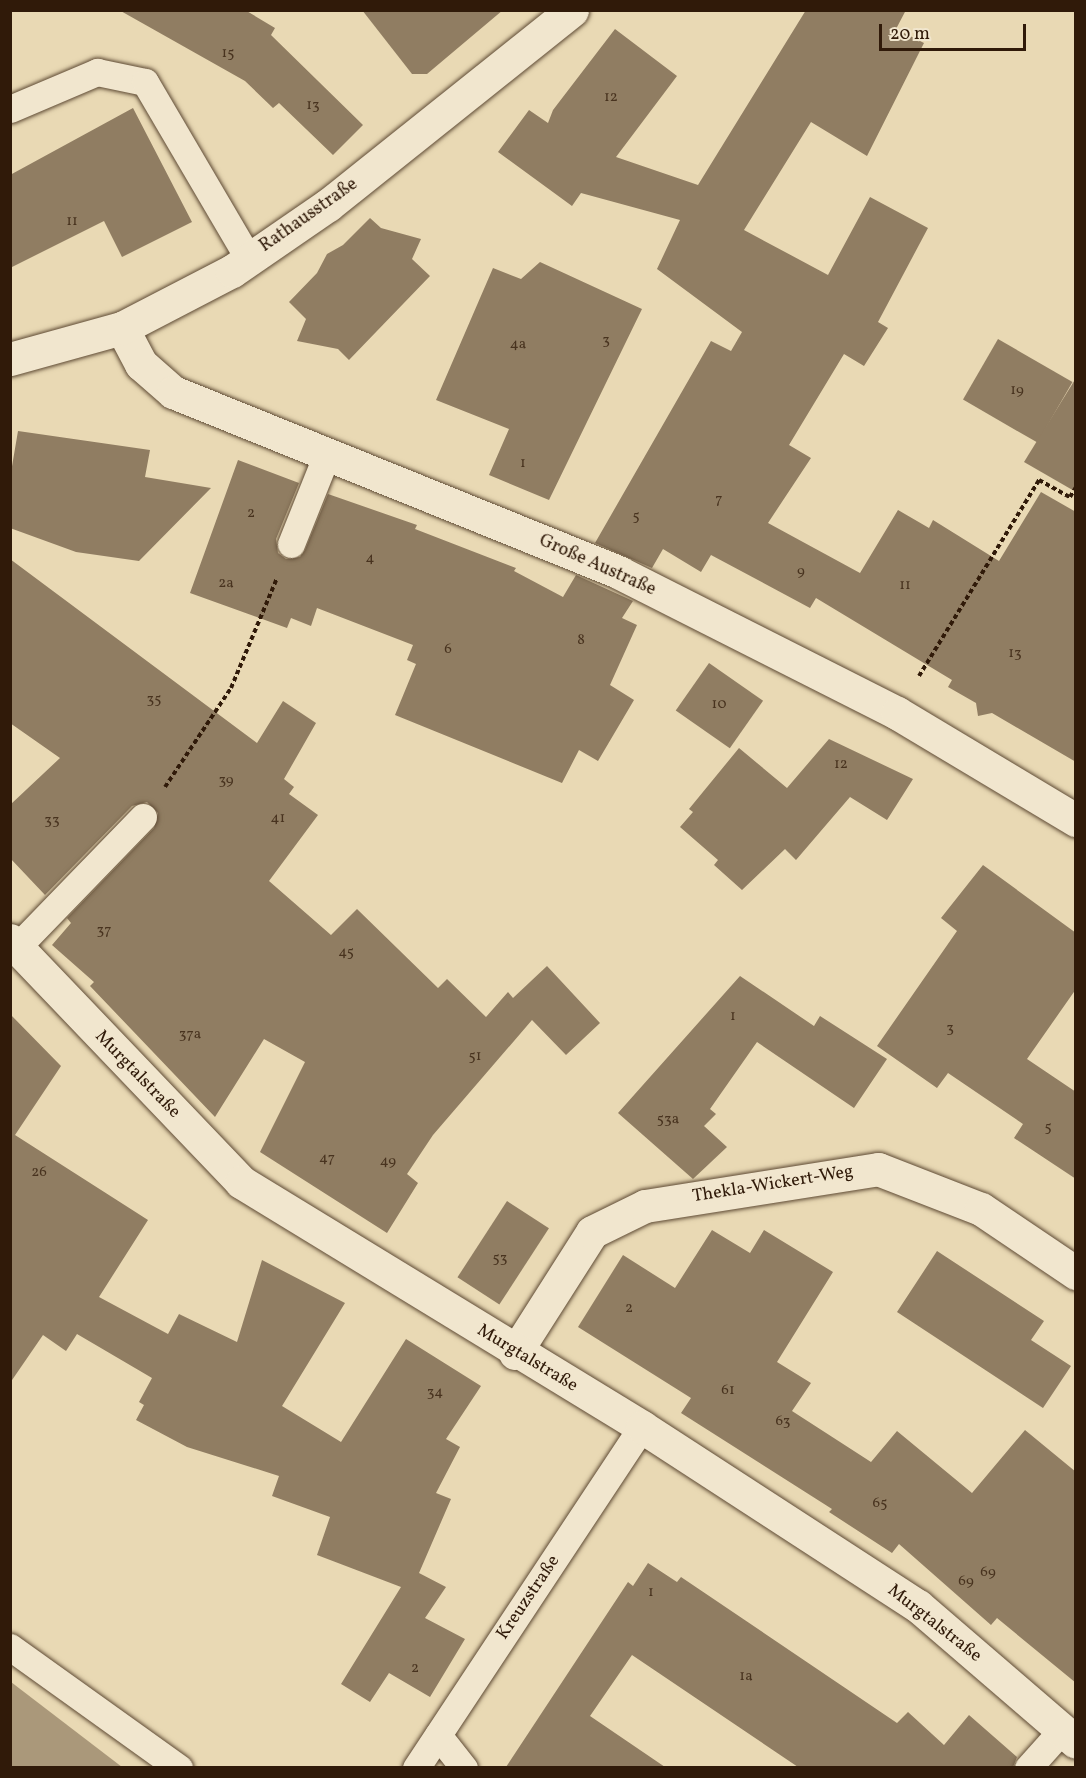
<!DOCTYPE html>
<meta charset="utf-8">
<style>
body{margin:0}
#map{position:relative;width:1086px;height:1778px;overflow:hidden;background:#e9d9b4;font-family:Vollkorn,serif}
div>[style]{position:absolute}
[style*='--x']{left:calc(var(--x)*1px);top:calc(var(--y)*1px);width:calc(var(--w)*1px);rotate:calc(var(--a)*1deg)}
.water>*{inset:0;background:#aa987a}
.building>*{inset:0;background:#907d62;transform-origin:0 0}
.path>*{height:4px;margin-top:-2px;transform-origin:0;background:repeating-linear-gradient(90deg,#301a09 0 4.5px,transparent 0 7.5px)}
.roads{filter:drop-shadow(0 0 2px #5e4a34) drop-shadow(0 0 2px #5e4a34)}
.service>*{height:27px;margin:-13.5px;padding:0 13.5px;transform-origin:13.5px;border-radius:13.5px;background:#f1e6ce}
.minor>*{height:33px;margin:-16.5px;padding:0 16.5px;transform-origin:16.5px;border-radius:16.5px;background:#f1e6ce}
.tertiary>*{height:33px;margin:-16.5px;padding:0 16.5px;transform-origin:16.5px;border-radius:16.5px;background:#f1e6ce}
span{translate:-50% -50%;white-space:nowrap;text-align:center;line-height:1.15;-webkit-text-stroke:4.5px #f1e6ce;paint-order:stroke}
.number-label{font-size:15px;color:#48331f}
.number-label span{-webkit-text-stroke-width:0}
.street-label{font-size:18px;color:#301a09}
.frame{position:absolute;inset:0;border:12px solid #301a09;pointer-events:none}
.scale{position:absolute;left:879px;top:24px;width:147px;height:27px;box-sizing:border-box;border:3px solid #301a09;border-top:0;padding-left:8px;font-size:18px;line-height:21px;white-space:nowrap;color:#301a09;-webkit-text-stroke:4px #f1e6ce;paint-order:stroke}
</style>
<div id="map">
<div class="water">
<div style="clip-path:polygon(10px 1682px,11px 1682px,122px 1767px,11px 1767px)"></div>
</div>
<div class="building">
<div style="clip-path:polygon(119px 10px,245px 10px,275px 28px,271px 35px,363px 125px,333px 155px,279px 103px,273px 108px,245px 81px)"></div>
<div style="clip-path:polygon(362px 10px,503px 10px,427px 74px,412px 74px)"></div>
<div style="clip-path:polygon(806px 10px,906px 10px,896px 29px,924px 43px,867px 156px,811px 122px,744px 230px,828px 275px,870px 197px,928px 228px,878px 322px,888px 328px,864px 366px,844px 354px,789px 445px,811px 458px,768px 523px,860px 573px,898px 510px,929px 528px,933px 520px,999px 561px,1041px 492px,1076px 512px,1076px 762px,992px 713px,978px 716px,976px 703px,948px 687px,952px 680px,816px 598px,810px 608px,711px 555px,701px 572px,663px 549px,652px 568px,595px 543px,711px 341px,731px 351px,742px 332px,657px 269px,680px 220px,581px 193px,572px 206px,498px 152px,529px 110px,548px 123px,553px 110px,615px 29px,677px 76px,616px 157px,698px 185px)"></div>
<div style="clip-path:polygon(133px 108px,192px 222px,122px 257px,104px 221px,10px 268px,10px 175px)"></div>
<div style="clip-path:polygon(370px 218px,381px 228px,421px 239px,412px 259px,430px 276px,349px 360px,338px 349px,297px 341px,306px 319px,289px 302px,317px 273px,327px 254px,343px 245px)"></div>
<div style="clip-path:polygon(540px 262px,642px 309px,549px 500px,489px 475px,509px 429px,436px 400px,493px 268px,521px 279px)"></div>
<div style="left:998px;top:339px;width:86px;height:70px;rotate:30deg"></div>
<div style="clip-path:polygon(1076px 378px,1076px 492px,1024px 462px)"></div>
<div style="clip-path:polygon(18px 431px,150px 450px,145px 477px,211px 488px,139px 561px,76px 552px,10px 528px,10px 478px)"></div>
<div style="clip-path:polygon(238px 460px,299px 483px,276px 539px,278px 553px,286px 559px,300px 557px,305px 550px,328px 494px,417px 525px,415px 529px,516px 568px,514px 571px,563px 597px,576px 575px,633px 601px,622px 618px,637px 625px,610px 685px,634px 700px,598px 761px,579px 750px,562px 783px,395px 715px,416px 664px,407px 660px,413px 645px,317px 608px,311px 626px,291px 618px,287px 628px,190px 593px)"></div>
<div style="clip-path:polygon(10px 559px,257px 743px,283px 701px,316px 723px,284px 779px,294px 787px,289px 794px,318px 815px,269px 881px,331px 935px,357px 909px,438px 988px,447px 979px,486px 1017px,508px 992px,513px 998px,547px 966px,600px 1023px,566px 1055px,532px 1020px,433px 1135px,407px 1174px,418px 1183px,387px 1233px,260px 1152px,305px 1062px,264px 1039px,215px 1117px,90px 986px,94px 982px,52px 945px,71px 923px,67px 918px,154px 828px,158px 813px,147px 802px,132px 806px,45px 895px,10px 858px,10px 805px,60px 758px,10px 723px)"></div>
<div style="left:709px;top:663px;width:66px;height:58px;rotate:35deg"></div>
<div style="clip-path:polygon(829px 739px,913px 779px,887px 820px,850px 797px,796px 860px,785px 849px,742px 890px,714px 865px,718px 860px,680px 827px,693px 812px,689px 809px,739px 748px,787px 788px)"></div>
<div style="clip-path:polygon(983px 865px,1076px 933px,1076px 989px,1027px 1059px,1076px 1092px,1076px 1179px,1014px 1138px,1023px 1124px,948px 1073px,937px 1088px,877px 1046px,957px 931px,941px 918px)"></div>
<div style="clip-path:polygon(740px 976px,814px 1026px,820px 1016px,887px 1059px,854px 1108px,757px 1042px,710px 1109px,716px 1114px,704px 1126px,727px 1147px,693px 1179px,618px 1113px)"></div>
<div style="clip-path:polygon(10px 1014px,61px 1066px,15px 1135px,148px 1220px,99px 1297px,168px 1334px,179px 1314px,237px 1342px,262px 1260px,345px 1303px,282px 1406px,341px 1442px,406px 1339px,481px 1386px,446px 1439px,460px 1447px,436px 1493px,451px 1499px,419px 1573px,446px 1587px,425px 1618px,465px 1639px,430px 1697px,389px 1673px,370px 1702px,341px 1684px,401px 1587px,317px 1555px,330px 1517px,272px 1496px,279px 1476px,187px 1447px,136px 1420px,144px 1405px,139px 1402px,152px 1378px,77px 1334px,66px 1351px,43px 1335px,10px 1383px)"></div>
<div style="left:507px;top:1201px;width:50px;height:91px;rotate:33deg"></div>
<div style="clip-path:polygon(712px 1230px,750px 1253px,764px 1230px,833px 1272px,777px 1362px,811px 1383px,792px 1411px,871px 1462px,897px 1431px,972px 1493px,1025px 1430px,1076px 1472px,1076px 1683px,997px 1618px,991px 1625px,899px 1544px,892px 1553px,829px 1512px,832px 1509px,681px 1413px,691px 1398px,578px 1327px,623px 1255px,675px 1288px)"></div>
<div style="clip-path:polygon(937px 1251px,1044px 1321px,1031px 1340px,1071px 1366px,1043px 1408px,897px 1312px)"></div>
<div style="clip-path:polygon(648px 1563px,677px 1582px,681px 1577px,897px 1723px,908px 1712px,944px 1745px,969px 1715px,1017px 1757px,1013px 1767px,798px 1767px,632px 1655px,590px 1716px,665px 1767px,506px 1767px,628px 1582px,633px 1586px)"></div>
</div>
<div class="path">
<div style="--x:919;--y:676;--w:230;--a:-58.5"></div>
<div style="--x:1039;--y:480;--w:35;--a:29"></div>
<div style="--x:1070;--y:497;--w:12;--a:-59"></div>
<div style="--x:165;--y:787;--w:119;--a:-56.3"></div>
<div style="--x:231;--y:688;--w:119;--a:-67.3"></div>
</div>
<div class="roads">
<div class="service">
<div style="--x:10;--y:109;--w:95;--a:-23"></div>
<div style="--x:97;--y:72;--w:49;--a:11.8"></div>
<div style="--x:145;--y:82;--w:205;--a:59.6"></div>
<div style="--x:291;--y:544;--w:97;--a:-68.2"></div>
<div style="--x:17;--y:947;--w:181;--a:-45.9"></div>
<div style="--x:10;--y:1647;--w:208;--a:35.6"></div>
<div style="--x:438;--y:1735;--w:42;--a:51.8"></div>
<div style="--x:416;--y:1768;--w:409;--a:-56.5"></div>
<div style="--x:1028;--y:1768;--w:51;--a:-48.2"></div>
</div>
<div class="minor">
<div style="--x:122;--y:328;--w:41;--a:62.2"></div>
<div style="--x:141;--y:364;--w:43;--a:41.2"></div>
<div style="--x:173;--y:392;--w:482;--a:22"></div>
<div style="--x:620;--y:573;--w:310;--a:26.8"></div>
<div style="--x:897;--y:713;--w:209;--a:30.9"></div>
<div style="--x:10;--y:359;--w:116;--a:-15.5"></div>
<div style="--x:122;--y:328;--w:124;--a:-27.4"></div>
<div style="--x:232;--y:271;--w:116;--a:-34.5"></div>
<div style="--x:328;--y:205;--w:312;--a:-38.6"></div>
<div style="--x:515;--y:1353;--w:143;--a:-57.5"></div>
<div style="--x:592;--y:1232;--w:59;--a:-26.1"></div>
<div style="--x:645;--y:1206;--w:236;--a:-9"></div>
<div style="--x:878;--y:1169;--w:110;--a:21.2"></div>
<div style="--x:981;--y:1209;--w:115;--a:34"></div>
</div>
<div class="tertiary">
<div style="--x:10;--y:940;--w:335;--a:46.3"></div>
<div style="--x:241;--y:1182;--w:470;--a:31.4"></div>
<div style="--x:642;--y:1427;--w:329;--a:33"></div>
<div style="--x:918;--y:1606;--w:208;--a:40.7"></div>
</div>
</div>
<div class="number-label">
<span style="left:228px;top:54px">15</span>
<span style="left:611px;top:98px">12</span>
<span style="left:313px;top:106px">13</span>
<span style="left:72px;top:222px">11</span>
<span style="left:606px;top:341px">3</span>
<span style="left:518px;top:345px">4a</span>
<span style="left:1017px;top:391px">19</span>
<span style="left:523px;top:464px">1</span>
<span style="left:719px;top:500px">7</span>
<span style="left:251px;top:514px">2</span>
<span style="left:636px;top:517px">5</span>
<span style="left:370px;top:559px">4</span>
<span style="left:801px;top:572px">9</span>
<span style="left:226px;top:584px">2a</span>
<span style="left:905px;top:586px">11</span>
<span style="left:581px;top:641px">8</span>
<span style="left:448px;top:650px">6</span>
<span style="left:1015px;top:654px">13</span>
<span style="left:154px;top:700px">35</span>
<span style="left:719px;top:705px">10</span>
<span style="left:841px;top:765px">12</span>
<span style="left:226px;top:781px">39</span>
<span style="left:278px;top:819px">41</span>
<span style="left:52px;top:821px">33</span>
<span style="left:104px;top:931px">37</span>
<span style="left:346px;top:953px">45</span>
<span style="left:733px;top:1017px">1</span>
<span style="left:950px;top:1029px">3</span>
<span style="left:190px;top:1035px">37a</span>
<span style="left:475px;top:1057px">51</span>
<span style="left:668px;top:1120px">53a</span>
<span style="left:1048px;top:1128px">5</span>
<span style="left:327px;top:1159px">47</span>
<span style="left:388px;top:1162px">49</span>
<span style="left:39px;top:1173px">26</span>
<span style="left:500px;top:1259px">53</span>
<span style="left:629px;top:1309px">2</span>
<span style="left:728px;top:1391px">61</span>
<span style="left:435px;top:1393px">34</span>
<span style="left:783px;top:1422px">63</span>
<span style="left:880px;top:1504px">65</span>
<span style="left:988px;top:1573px">69</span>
<span style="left:966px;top:1582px">69</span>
<span style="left:651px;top:1593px">1</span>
<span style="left:415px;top:1669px">2</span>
<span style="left:746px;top:1677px">1a</span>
</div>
<div class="street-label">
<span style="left:309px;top:216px;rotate:-35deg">Rathausstraße</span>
<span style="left:597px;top:566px;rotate:24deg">Große Austraße</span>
<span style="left:137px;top:1075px;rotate:46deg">Murgtalstraße</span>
<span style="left:773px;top:1185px;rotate:-9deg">Thekla-Wickert-Weg</span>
<span style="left:527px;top:1359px;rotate:31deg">Murgtalstraße</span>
<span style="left:529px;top:1598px;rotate:-56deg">Kreuzstraße</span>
<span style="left:934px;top:1624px;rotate:38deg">Murgtalstraße</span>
</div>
<div class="frame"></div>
<div class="scale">20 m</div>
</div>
